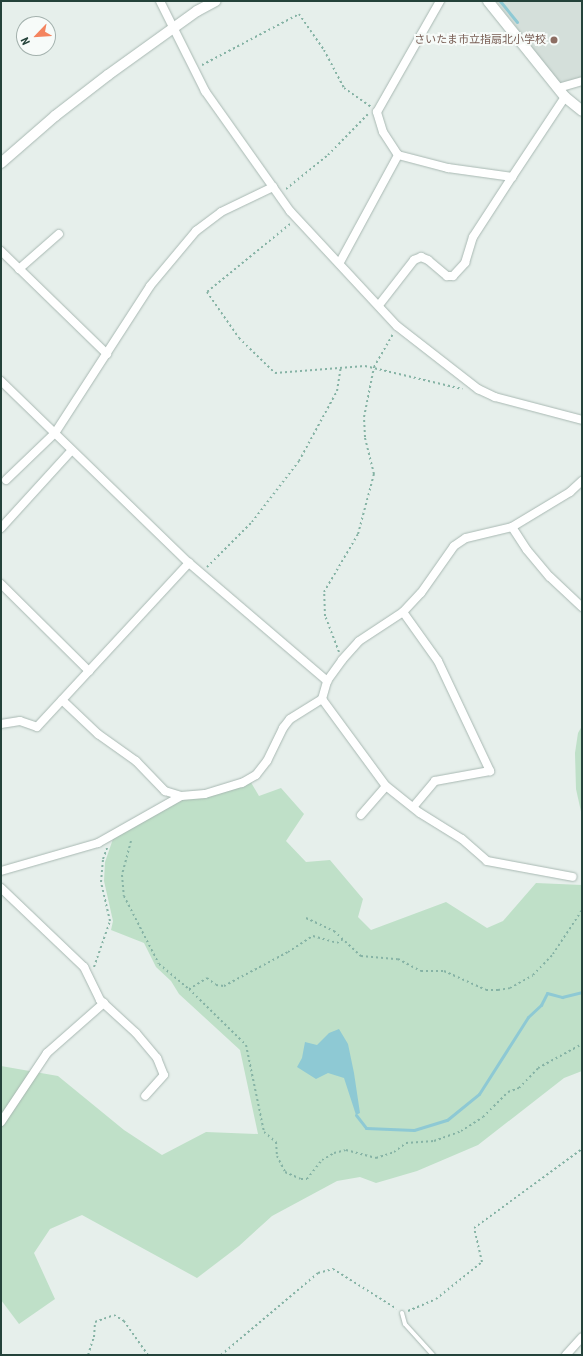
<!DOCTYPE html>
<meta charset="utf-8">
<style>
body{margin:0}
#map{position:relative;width:583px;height:1356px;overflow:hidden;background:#e6efeb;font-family:"Roboto Condensed","Noto Sans JP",sans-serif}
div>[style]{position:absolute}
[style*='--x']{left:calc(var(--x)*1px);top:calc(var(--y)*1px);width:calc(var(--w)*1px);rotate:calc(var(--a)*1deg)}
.built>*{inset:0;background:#d4dfda}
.green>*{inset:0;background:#bfe0c8}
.water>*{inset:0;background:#8ec9d4}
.stream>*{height:3px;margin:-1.5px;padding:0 1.5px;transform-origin:1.5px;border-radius:1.5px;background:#8ec9d4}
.path>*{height:2px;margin-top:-1px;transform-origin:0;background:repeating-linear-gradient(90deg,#86b3a5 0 2px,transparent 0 5px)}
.roads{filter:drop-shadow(0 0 1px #a8b8b2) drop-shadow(0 0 1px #a8b8b2)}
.service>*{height:4px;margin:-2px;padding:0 2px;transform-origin:2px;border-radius:2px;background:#fff}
.minor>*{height:8px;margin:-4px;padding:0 4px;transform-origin:4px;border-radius:4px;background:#fff}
.tertiary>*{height:10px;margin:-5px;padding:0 5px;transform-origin:5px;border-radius:5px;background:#fff}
.dots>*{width:11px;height:11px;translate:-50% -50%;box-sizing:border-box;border:2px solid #f7fbf9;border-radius:50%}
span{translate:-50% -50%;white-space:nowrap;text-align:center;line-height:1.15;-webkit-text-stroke:4px #f7fbf9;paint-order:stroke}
.education-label{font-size:11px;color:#785e54}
.right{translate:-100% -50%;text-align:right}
.frame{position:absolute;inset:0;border:2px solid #24423a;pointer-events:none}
.north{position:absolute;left:16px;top:16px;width:40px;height:40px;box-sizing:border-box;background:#f7fbf9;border:1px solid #a3b1ad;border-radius:50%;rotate:245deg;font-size:11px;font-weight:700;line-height:16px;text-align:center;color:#24423a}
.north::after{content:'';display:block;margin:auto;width:14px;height:18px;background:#f4845f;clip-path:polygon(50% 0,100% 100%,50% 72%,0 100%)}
</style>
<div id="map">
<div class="built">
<div style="clip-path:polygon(496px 1px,582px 1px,582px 78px,560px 84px)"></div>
</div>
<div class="green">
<div style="clip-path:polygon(582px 726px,582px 816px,576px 789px,575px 753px,578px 733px)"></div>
<div style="clip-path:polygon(249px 779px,259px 796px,281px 788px,304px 814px,286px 841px,306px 862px,330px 860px,363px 899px,358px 917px,371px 930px,446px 902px,487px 928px,503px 921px,536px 883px,582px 885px,582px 1071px,564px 1078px,478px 1145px,417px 1171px,376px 1183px,360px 1177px,337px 1181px,272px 1216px,239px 1246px,197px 1278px,82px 1215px,50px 1229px,34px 1253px,55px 1299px,19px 1324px,1px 1300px,1px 1066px,58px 1076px,124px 1130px,162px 1155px,206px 1132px,258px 1134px,240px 1050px,179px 994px,171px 981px,156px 967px,144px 943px,111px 930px,113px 921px,104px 881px,105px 862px,114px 836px,173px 800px)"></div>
</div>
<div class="water">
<div style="clip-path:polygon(339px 1029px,348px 1044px,354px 1073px,360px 1113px,356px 1115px,344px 1078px,328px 1073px,316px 1079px,297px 1067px,302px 1058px,305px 1042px,317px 1045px,329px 1033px)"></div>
</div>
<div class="stream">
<div style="--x:500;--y:1;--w:27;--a:51"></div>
<div style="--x:356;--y:1115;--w:16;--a:52"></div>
<div style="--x:366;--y:1128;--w:48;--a:2.4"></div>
<div style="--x:414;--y:1130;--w:34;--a:-17"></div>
<div style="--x:447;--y:1120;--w:41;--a:-39.1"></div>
<div style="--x:479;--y:1094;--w:91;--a:-57.5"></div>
<div style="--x:528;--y:1017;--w:18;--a:-43"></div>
<div style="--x:541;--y:1005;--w:13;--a:-63"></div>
<div style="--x:547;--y:993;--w:16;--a:15"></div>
<div style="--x:562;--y:997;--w:21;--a:-14"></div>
</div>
<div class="path">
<div style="--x:202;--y:65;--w:110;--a:-27.7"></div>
<div style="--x:299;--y:14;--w:44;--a:55.2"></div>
<div style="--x:324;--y:50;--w:43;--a:62.2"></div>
<div style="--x:344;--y:88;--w:33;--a:35"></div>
<div style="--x:286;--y:189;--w:54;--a:-39"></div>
<div style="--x:328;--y:155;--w:57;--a:-45.7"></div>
<div style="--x:290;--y:224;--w:107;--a:140.7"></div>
<div style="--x:207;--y:292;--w:56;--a:55.2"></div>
<div style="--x:239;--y:338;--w:50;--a:44.2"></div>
<div style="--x:275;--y:373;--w:90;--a:-4.4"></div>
<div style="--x:365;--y:366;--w:100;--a:13.3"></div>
<div style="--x:207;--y:567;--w:64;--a:-45"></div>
<div style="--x:252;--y:522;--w:77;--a:-52.4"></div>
<div style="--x:299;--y:461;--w:80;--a:-61.5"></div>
<div style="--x:337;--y:391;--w:25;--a:-81"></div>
<div style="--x:339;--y:652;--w:39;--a:-111"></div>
<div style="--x:325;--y:616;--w:24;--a:-92"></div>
<div style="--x:324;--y:592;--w:67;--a:-59.6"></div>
<div style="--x:358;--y:534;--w:62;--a:-75.1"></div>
<div style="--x:374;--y:474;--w:38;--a:-104"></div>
<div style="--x:365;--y:437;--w:20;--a:-93"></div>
<div style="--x:364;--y:417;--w:51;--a:-78.7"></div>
<div style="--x:374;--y:367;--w:38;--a:-60"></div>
<div style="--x:131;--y:841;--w:35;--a:105"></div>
<div style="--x:122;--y:875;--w:21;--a:85"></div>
<div style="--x:124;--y:896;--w:76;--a:62.8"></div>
<div style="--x:159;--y:964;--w:39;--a:40"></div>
<div style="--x:189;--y:989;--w:21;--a:-31"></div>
<div style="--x:207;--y:978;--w:11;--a:38"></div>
<div style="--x:216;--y:985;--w:8;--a:7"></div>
<div style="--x:224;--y:986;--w:72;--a:-28"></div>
<div style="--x:288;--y:952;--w:30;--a:-33"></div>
<div style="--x:313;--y:936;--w:25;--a:16"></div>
<div style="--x:337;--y:943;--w:7;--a:-34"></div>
<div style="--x:306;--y:918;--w:31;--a:25"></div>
<div style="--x:334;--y:931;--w:37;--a:43"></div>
<div style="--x:361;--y:956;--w:37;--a:5"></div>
<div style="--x:398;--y:959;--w:26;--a:28"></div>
<div style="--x:421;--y:971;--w:23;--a:0"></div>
<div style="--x:444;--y:971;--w:46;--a:24.3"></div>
<div style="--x:486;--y:990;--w:12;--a:0"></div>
<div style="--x:498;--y:990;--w:12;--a:-9"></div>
<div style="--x:510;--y:988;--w:26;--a:-29"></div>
<div style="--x:533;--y:975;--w:29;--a:-46"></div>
<div style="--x:553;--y:954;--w:53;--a:-56.6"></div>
<div style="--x:94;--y:967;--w:49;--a:-70.8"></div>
<div style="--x:110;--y:921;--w:40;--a:-103"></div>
<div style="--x:101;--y:882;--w:23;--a:-85"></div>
<div style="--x:103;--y:859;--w:12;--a:-70"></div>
<div style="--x:189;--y:989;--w:80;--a:44.5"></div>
<div style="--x:246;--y:1045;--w:89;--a:78.3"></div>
<div style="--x:264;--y:1132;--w:16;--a:40"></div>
<div style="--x:276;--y:1142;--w:14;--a:86"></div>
<div style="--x:277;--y:1156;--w:18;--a:63"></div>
<div style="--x:285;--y:1172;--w:17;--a:24"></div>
<div style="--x:301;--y:1179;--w:6;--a:0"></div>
<div style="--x:307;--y:1179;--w:24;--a:-52"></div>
<div style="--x:322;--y:1160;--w:14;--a:-30"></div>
<div style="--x:334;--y:1153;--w:12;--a:-14"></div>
<div style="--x:346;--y:1150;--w:31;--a:15"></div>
<div style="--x:376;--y:1158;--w:19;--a:-18"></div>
<div style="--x:394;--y:1152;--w:15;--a:-37"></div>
<div style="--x:406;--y:1143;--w:28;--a:-4"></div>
<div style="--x:434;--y:1141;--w:29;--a:-20"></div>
<div style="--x:461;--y:1131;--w:26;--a:-32"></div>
<div style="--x:483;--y:1117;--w:35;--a:-45"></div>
<div style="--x:508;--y:1092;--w:12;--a:-20"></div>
<div style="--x:519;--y:1088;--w:28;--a:-46"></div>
<div style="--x:538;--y:1068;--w:50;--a:-28.6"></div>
<div style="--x:408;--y:1311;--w:30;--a:-23"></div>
<div style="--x:436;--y:1299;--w:59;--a:-38.8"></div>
<div style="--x:482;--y:1262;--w:35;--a:-103"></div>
<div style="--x:474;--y:1228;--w:134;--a:-36.2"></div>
<div style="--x:88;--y:1355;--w:19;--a:-72"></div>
<div style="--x:94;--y:1337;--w:15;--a:-86"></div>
<div style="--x:95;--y:1322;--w:20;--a:-20"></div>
<div style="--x:114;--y:1315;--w:12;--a:31"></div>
<div style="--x:124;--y:1321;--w:42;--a:54.8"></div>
<div style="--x:221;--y:1355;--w:127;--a:-40.2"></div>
<div style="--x:318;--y:1273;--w:16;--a:-15"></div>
<div style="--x:333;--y:1269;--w:75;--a:32"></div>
</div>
<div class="roads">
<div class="service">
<div style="--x:402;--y:1313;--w:11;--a:75"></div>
<div style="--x:405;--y:1324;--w:42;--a:47.9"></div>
</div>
<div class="minor">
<div style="--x:160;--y:1;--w:101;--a:63.4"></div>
<div style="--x:205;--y:91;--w:147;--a:54.7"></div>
<div style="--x:290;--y:211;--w:157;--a:47.1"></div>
<div style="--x:397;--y:326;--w:103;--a:37.9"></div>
<div style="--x:478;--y:389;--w:19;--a:25"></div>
<div style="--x:495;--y:397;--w:90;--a:14.8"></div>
<div style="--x:558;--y:88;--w:25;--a:-16"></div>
<div style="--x:398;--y:155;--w:27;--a:-123"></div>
<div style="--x:383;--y:132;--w:21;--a:-107"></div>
<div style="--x:377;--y:112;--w:128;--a:-60.4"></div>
<div style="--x:1;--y:251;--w:148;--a:44.2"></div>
<div style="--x:340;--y:262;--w:122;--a:-61.5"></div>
<div style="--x:398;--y:155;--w:52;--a:14.6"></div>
<div style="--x:448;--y:168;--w:65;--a:8"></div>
<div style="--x:512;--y:177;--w:96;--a:-56.5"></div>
<div style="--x:19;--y:269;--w:53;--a:-41.2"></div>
<div style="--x:379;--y:305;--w:57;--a:-52.1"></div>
<div style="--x:414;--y:260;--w:8;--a:-23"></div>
<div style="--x:421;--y:257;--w:8;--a:23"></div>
<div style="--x:428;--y:260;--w:25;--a:40"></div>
<div style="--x:447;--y:276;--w:6;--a:0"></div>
<div style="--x:453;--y:276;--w:18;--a:-47"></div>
<div style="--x:465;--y:263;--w:27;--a:-73"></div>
<div style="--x:473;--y:237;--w:72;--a:-57"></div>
<div style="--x:1;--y:381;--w:262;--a:44.1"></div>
<div style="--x:189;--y:563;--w:182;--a:40.5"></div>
<div style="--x:6;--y:480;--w:68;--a:-43.8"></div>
<div style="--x:55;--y:433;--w:175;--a:-57.1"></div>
<div style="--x:150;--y:286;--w:72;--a:-50.1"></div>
<div style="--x:196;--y:231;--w:31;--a:-37"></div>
<div style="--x:221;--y:212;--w:58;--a:-25.7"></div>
<div style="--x:512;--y:527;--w:27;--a:57"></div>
<div style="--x:527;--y:550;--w:35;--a:50"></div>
<div style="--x:550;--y:577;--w:44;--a:43.2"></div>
<div style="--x:1;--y:528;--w:105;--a:-47.7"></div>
<div style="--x:1;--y:584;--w:124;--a:44.7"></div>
<div style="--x:403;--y:612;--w:60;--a:54.5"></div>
<div style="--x:438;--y:661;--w:122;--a:64.7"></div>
<div style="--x:490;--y:771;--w:56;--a:169.7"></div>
<div style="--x:435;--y:781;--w:34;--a:130"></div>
<div style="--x:322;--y:699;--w:108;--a:53.7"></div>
<div style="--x:386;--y:786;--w:43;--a:38.5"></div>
<div style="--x:420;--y:813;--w:49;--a:31.8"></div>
<div style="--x:462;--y:839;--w:33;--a:41"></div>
<div style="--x:487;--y:861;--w:87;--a:10.5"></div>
<div style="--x:62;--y:700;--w:50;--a:43.4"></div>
<div style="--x:98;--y:734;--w:47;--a:35.4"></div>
<div style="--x:136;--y:761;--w:42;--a:46"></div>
<div style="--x:165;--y:791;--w:17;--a:17"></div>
<div style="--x:1;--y:724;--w:19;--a:-9"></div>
<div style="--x:20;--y:721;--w:18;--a:19"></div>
<div style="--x:37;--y:727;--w:224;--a:-47.2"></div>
<div style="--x:361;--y:815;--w:38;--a:-49"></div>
<div style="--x:1;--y:871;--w:101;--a:-16.1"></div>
<div style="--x:98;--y:843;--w:95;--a:-29.5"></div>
<div style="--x:181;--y:796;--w:24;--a:-5"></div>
<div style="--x:205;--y:794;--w:39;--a:-17"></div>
<div style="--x:242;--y:783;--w:16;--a:-30"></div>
<div style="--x:256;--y:775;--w:18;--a:-52"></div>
<div style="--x:267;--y:761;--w:37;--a:-64"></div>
<div style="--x:283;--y:728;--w:11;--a:-52"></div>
<div style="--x:290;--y:719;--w:38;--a:-32"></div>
<div style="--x:322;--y:699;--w:19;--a:-74"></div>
<div style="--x:327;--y:681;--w:26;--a:-54"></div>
<div style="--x:342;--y:660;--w:25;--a:-48"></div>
<div style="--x:359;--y:641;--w:53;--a:-33.4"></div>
<div style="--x:403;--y:612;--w:26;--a:-47"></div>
<div style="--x:421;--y:593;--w:57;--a:-54.9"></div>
<div style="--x:454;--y:546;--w:14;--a:-34"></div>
<div style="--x:466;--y:538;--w:47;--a:-13.4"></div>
<div style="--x:512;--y:527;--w:68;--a:-31.1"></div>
<div style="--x:570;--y:492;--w:16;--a:-43"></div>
<div style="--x:1;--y:888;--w:115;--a:43.6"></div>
<div style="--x:84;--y:967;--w:37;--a:64"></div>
<div style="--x:100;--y:1000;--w:49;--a:42.5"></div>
<div style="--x:136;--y:1033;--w:33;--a:50"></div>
<div style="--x:157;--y:1058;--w:18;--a:68"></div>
<div style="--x:164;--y:1075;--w:28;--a:132"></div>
<div style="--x:1;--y:1122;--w:83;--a:-56.3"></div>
<div style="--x:47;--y:1053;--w:76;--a:-41.3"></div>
<div style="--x:566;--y:1355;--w:24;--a:-48"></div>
</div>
<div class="tertiary">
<div style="--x:488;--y:1;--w:123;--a:51.3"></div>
<div style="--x:565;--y:97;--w:22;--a:39"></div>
<div style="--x:1;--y:163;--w:72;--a:-41"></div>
<div style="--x:55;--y:116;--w:67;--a:-37.7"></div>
<div style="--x:108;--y:75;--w:110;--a:-35.7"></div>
<div style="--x:197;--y:11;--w:21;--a:-28"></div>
</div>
</div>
<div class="dots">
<div style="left:554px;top:40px;background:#8d6e63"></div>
</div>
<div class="education-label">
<span class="right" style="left:546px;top:40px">さいたま市立指扇北小学校</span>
</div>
<div class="frame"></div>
<div class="north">N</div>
</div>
